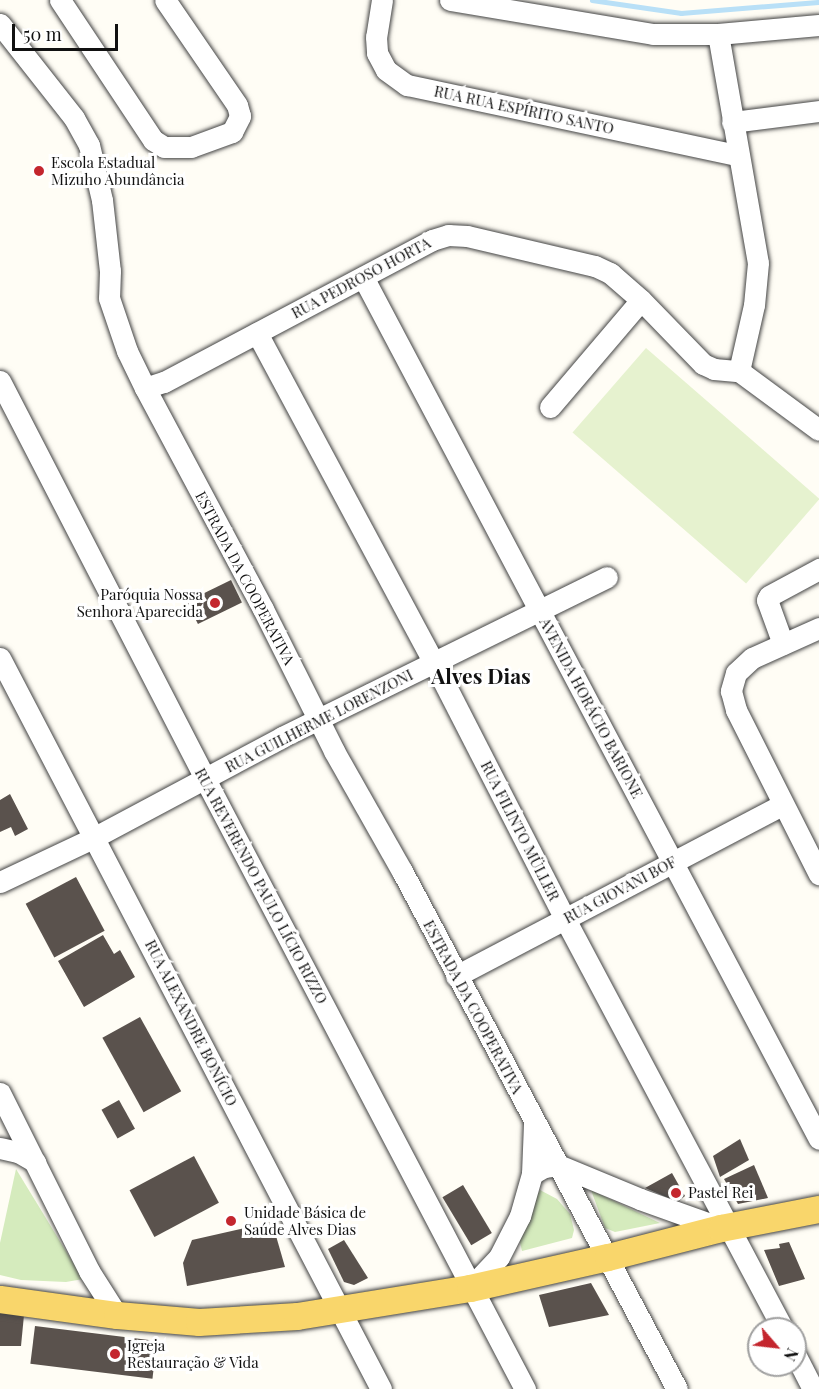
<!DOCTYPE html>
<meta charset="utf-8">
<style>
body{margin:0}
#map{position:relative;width:819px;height:1389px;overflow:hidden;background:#fffdf5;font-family:"Playfair Display",serif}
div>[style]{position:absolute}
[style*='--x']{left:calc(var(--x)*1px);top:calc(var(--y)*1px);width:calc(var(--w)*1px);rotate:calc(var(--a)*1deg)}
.green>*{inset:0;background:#d5ebbd}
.pitch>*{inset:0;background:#e6f2cf;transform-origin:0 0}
.stream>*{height:4.5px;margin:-2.25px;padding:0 2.25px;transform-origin:2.25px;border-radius:2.25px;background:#b9e0f7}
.building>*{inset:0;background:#5a524d;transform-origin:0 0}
.roads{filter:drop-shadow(0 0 2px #444) drop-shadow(0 0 2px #444)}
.minor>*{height:21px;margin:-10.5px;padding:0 10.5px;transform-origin:10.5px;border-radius:10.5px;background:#fff}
.major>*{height:27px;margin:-13.5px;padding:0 13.5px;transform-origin:13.5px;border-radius:13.5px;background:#f9d66b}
.dots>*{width:16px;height:16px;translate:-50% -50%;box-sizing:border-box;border:3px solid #fff;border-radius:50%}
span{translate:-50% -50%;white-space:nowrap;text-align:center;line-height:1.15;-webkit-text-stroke:6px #fff;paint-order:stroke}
.street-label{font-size:15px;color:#111}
.poi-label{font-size:15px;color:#111}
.left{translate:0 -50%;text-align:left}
.right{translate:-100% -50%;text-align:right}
.district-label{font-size:21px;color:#111;font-weight:700}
.north{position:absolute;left:747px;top:1317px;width:60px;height:60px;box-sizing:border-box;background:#fff;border:2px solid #a0a0a0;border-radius:50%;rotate:118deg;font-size:16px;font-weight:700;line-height:24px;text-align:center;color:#111}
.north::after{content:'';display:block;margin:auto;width:21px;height:27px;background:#c4262e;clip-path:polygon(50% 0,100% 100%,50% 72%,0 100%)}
.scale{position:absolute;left:12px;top:24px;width:106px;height:27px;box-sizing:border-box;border:3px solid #111;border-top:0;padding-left:8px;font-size:18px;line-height:21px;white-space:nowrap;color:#111;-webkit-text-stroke:4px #fff;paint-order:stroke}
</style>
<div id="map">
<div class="green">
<div style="clip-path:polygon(16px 1169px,83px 1279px,66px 1282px,21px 1280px,0 1275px,0 1243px)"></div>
<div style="clip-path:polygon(540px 1190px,557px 1199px,570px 1214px,574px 1230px,572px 1238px,522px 1251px,517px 1230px)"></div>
<div style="clip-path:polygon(591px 1190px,660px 1223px,615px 1232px,605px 1228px)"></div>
</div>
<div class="pitch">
<div style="left:646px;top:348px;width:230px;height:112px;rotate:41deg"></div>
</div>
<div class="stream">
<div style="--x:592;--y:0;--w:90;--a:8.3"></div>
<div style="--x:681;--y:13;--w:138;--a:-4.6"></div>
</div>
<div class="building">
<div style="left:231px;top:580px;width:25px;height:49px;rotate:64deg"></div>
<div style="clip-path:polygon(10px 794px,28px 829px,15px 836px,11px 827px,0 832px,0 800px)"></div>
<div style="left:76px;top:877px;width:61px;height:57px;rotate:62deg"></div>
<div style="clip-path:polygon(103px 935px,114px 954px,120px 950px,135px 977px,84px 1007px,58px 961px)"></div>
<div style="left:140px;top:1017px;width:85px;height:43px;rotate:61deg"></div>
<div style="left:119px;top:1100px;width:33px;height:20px;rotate:61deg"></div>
<div style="clip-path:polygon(740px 1139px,749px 1160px,720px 1177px,713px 1156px)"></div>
<div style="left:194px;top:1156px;width:53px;height:73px;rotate:62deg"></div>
<div style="clip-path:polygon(754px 1165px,768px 1198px,738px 1204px,724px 1179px)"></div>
<div style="clip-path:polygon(672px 1173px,685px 1196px,678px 1202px,645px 1188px)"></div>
<div style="left:463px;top:1185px;width:56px;height:24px;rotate:59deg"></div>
<div style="clip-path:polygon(272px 1222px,285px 1267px,187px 1286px,183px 1263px,192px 1240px)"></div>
<div style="clip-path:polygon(344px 1240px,368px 1278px,354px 1285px,344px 1282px,328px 1249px)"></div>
<div style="clip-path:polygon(789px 1242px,805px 1279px,779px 1286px,764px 1250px,780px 1248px,779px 1244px)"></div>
<div style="clip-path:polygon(591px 1283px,609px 1315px,549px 1327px,539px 1295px)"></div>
<div style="clip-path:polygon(0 1312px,24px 1315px,21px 1346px,0 1346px)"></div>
<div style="left:35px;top:1326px;width:123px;height:38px;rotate:7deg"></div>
</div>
<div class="roads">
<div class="minor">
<div style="--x:60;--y:0;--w:168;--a:56.4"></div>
<div style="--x:153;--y:140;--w:13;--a:32"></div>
<div style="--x:164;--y:147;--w:27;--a:0"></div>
<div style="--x:191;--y:147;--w:44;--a:-20.1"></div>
<div style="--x:232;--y:132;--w:18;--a:-63"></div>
<div style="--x:240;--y:116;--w:11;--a:-105"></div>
<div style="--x:237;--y:105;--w:127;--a:-124.4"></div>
<div style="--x:382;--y:0;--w:37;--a:99"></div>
<div style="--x:376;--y:37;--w:16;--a:86"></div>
<div style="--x:377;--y:53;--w:19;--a:62"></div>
<div style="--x:386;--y:70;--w:26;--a:36"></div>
<div style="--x:407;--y:85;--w:337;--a:12"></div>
<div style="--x:450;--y:0;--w:206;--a:9.5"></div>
<div style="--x:653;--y:34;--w:65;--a:0"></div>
<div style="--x:718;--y:34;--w:101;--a:-5.1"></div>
<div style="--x:0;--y:24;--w:120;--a:51.8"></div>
<div style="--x:74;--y:118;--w:31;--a:61"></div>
<div style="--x:89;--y:145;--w:57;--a:76.7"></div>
<div style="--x:102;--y:200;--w:71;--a:83.6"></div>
<div style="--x:110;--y:271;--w:27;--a:92"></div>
<div style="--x:109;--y:298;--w:56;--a:71.2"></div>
<div style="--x:127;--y:351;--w:41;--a:64.1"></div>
<div style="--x:145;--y:388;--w:251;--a:61.9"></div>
<div style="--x:263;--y:609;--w:159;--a:63.4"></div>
<div style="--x:334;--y:751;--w:138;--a:60.5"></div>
<div style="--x:402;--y:871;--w:586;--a:62.04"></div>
<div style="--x:718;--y:34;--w:232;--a:80.1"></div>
<div style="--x:758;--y:263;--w:42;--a:95.4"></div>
<div style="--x:754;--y:305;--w:68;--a:102.8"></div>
<div style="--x:732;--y:122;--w:88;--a:-7.2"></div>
<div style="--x:363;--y:277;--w:975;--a:62.12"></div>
<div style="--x:257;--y:333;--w:374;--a:61.8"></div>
<div style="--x:434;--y:663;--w:288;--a:62.9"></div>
<div style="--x:565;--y:919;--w:464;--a:62"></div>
<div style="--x:0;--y:381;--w:448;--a:62.7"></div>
<div style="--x:205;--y:779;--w:689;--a:62.32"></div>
<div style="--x:145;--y:388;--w:20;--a:-18"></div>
<div style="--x:164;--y:382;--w:303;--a:-27.9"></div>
<div style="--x:432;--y:240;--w:17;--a:-17"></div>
<div style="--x:448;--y:235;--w:19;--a:3"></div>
<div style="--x:467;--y:236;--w:131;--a:13.2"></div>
<div style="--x:595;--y:266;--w:17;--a:25"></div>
<div style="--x:610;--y:273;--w:41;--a:41.1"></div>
<div style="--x:641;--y:300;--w:89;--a:45.9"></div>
<div style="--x:703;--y:364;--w:12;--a:24"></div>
<div style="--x:714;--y:369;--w:25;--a:5"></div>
<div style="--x:739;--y:371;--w:99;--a:36.4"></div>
<div style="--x:550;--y:407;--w:140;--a:-49.6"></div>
<div style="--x:819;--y:628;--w:73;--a:155.9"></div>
<div style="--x:752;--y:658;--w:22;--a:137"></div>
<div style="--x:736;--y:673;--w:19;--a:106"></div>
<div style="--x:731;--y:691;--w:20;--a:75"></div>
<div style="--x:736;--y:710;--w:184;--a:63.2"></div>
<div style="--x:783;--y:644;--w:47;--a:-110"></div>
<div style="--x:767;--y:600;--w:4;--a:-63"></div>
<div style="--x:769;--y:596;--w:57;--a:-28.4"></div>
<div style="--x:0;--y:658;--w:824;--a:62.47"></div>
<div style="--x:0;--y:882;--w:105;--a:-25.3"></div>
<div style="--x:95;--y:837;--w:212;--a:-28.1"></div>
<div style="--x:282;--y:737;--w:362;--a:-26.2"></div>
<div style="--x:456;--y:976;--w:369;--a:-27.7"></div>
<div style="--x:0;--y:1093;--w:199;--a:63.4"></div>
<div style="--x:89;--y:1271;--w:52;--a:57.5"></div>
<div style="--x:0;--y:1148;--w:18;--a:13"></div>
<div style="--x:18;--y:1152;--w:20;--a:30"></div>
<div style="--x:532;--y:1174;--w:14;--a:-30"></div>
<div style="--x:544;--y:1167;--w:14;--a:-8"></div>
<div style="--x:558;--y:1165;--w:89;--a:22.5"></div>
<div style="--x:640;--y:1199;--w:86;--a:19.7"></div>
<div style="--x:470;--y:1288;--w:42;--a:-46.9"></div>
<div style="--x:499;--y:1257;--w:46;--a:-62.9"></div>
<div style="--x:520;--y:1216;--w:44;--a:-74.1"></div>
<div style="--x:532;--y:1174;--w:50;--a:-87.7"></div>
<div style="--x:795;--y:1354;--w:39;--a:63"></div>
</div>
<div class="major">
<div style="--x:0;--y:1299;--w:118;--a:7.8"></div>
<div style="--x:117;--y:1315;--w:82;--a:4.9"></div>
<div style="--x:199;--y:1322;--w:98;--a:-3.5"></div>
<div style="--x:297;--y:1316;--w:175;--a:-9.2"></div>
<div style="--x:470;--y:1288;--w:141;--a:-12.7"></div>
<div style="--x:608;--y:1257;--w:117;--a:-14.4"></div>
<div style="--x:721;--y:1228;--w:100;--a:-11"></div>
</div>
</div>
<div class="dots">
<div style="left:39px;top:171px;background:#c4262e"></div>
<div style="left:215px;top:603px;background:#c4262e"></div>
<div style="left:676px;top:1193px;background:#c4262e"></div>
<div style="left:231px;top:1221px;background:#c4262e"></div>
<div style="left:115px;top:1354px;background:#c4262e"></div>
</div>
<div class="street-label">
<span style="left:524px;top:110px;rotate:12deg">RUA RUA ESPÍRITO SANTO</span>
<span style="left:361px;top:278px;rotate:-28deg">RUA PEDROSO HORTA</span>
<span style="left:245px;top:578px;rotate:62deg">ESTRADA DA COOPERATIVA</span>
<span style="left:591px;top:708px;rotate:62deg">AVENIDA HORÁCIO BARIONE</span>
<span style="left:319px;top:721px;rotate:-27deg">RUA GUILHERME LORENZONI</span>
<span style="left:520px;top:831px;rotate:63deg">RUA FILINTO MÜLLER</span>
<span style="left:261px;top:886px;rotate:62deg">RUA REVERENDO PAULO LÍCIO RIZZO</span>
<span style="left:620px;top:890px;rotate:-28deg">RUA GIOVANI BOF</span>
<span style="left:473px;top:1007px;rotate:62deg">ESTRADA DA COOPERATIVA</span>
<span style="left:191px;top:1023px;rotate:63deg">RUA ALEXANDRE BONÍCIO</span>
</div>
<div class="poi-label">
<span class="left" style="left:51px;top:171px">Escola Estadual<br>Mizuho Abundância</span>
<span class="right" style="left:203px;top:603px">Paróquia Nossa<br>Senhora Aparecida</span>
<span class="left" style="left:688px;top:1193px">Pastel Rei</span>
<span class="left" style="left:244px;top:1221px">Unidade Básica de<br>Saúde Alves Dias</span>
<span class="left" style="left:127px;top:1354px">Igreja<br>Restauração &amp; Vida</span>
</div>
<div class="district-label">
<span style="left:481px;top:675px">Alves Dias</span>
</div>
<div class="north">N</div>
<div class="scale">50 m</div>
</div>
